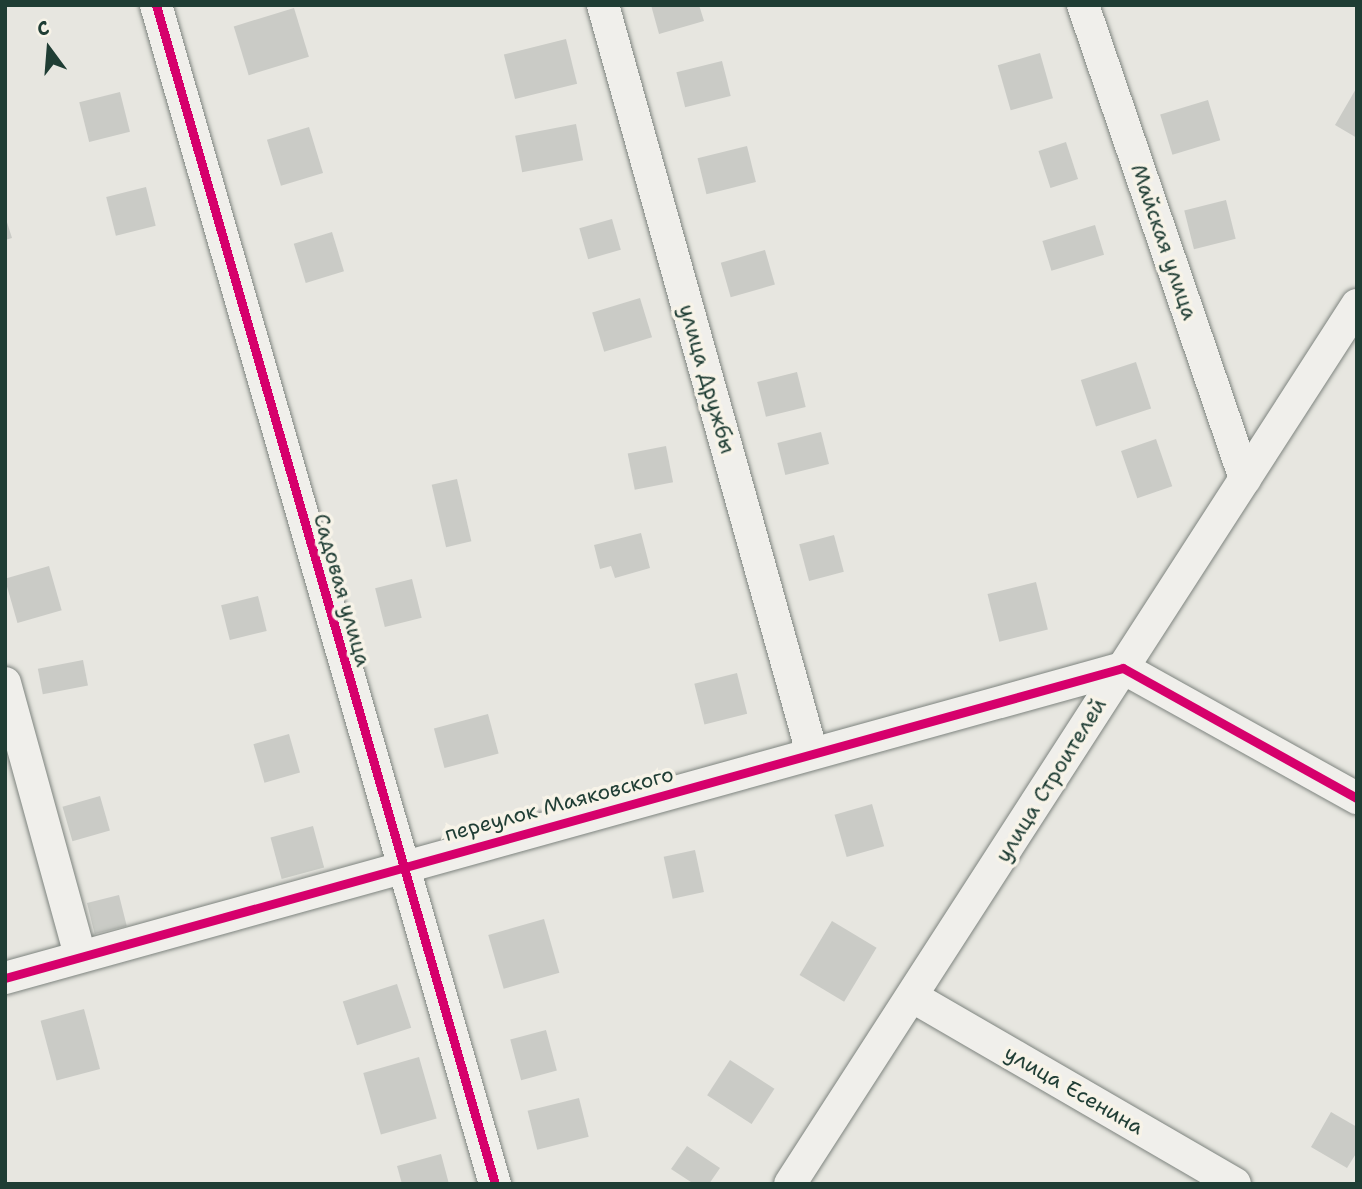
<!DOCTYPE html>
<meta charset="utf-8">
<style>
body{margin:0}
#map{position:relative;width:1362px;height:1189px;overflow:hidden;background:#e7e6e0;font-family:"Shantell Sans",sans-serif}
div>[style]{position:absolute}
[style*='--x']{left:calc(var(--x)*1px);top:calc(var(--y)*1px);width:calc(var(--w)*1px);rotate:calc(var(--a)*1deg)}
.building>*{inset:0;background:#cacbc6;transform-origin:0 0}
.roads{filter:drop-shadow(0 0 2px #7e847f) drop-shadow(0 0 2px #7e847f)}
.minor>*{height:32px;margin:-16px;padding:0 16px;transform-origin:16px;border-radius:16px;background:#f0efeb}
.cycleway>*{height:9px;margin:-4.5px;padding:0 4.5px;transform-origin:4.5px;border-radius:4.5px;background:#d6006c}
span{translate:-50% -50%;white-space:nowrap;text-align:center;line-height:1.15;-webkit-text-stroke:7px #f7f3e8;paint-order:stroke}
.street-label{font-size:21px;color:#1f3d34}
.frame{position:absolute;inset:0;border:7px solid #1f3d34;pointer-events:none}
.north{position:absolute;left:14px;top:14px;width:70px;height:70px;-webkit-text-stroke:5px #f7f3e8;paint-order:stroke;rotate:344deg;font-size:19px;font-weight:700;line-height:28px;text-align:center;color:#1f3d34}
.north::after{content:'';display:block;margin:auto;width:24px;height:32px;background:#1f3d34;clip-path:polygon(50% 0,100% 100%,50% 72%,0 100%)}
</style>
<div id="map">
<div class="building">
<div style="clip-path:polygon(651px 5px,699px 5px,704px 21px,659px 34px)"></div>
<div style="left:294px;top:8px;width:51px;height:63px;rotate:73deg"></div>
<div style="left:566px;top:39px;width:46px;height:64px;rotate:76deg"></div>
<div style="left:1040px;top:53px;width:47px;height:44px;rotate:74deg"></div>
<div style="left:722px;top:61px;width:36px;height:47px;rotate:76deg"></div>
<div style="clip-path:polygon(1357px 87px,1357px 138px,1335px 125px)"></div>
<div style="left:120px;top:92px;width:41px;height:42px;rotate:76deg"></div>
<div style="left:1208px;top:100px;width:42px;height:50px;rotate:73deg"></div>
<div style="left:576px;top:124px;width:37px;height:62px;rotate:79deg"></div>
<div style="left:309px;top:127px;width:48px;height:44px;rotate:73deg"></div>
<div style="left:1066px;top:142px;width:39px;height:29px;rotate:72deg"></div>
<div style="left:747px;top:146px;width:37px;height:51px;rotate:76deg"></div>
<div style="left:146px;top:187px;width:40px;height:41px;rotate:76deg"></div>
<div style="left:1226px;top:200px;width:40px;height:43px;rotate:76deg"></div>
<div style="clip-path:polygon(5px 216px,12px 238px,5px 240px)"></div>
<div style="left:612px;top:219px;width:32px;height:34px;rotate:74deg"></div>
<div style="left:1095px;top:225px;width:31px;height:55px;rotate:73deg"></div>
<div style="left:332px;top:232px;width:41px;height:40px;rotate:73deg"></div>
<div style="left:765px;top:250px;width:36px;height:46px;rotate:74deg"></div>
<div style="left:640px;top:298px;width:41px;height:50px;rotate:73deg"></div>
<div style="left:1136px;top:362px;width:49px;height:58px;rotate:72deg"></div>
<div style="left:797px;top:372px;width:36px;height:41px;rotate:76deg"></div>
<div style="left:821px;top:432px;width:33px;height:45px;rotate:76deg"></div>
<div style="left:1156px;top:439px;width:50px;height:37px;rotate:71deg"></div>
<div style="left:666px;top:446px;width:37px;height:39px;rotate:79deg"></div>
<div style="left:457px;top:479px;width:64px;height:26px;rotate:77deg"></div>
<div style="clip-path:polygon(641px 533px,650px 568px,615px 578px,611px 566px,600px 569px,594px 545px)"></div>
<div style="left:834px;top:535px;width:38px;height:36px;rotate:75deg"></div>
<div style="left:49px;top:566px;width:46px;height:46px;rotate:74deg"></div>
<div style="left:412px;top:579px;width:40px;height:38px;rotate:76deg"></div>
<div style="left:1036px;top:582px;width:49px;height:50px;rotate:76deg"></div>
<div style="left:258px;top:596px;width:36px;height:38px;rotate:76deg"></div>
<div style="left:83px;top:660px;width:26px;height:46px;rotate:79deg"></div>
<div style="left:737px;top:673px;width:42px;height:44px;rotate:76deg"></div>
<div style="left:488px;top:714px;width:41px;height:56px;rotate:75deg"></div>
<div style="left:289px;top:734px;width:40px;height:37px;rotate:74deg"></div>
<div style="left:100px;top:796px;width:36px;height:39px;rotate:74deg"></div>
<div style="left:872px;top:804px;width:44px;height:39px;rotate:74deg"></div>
<div style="left:313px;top:826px;width:43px;height:44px;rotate:75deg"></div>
<div style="left:695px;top:850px;width:43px;height:32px;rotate:78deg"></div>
<div style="left:119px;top:895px;width:32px;height:33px;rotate:76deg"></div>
<div style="left:544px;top:919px;width:56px;height:58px;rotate:74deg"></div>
<div style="left:832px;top:921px;width:52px;height:63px;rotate:31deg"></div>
<div style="left:397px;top:984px;width:46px;height:57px;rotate:72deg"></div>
<div style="left:84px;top:1009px;width:62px;height:45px;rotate:75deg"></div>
<div style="left:546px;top:1030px;width:42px;height:37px;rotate:75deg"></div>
<div style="left:419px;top:1057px;width:64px;height:58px;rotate:74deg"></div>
<div style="left:730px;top:1060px;width:53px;height:42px;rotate:33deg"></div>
<div style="left:579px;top:1098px;width:40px;height:53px;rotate:76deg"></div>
<div style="clip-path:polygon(1331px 1112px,1357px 1127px,1357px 1152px,1347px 1168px,1311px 1147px)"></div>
<div style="clip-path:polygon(687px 1146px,720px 1168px,709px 1184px,694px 1184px,671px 1169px)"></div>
<div style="clip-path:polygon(441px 1154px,449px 1184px,402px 1184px,397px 1166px)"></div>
</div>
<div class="roads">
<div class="minor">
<div style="--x:156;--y:5;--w:1227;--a:73.96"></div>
<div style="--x:603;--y:5;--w:777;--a:74.39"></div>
<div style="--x:1083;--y:5;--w:501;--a:71.13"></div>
<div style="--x:5;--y:683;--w:282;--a:74.6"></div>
<div style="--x:5;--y:978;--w:1160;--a:-15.5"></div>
<div style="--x:1123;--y:668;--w:268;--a:29.1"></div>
<div style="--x:913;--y:997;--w:372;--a:30.1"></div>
<div style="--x:790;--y:1184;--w:1046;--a:-57.18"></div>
</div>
</div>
<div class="cycleway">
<div style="--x:156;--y:5;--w:1227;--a:73.96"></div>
<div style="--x:5;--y:978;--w:1160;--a:-15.5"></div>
<div style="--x:1123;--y:668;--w:268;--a:29.1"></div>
</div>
<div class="street-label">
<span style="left:1164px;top:242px;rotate:71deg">Майская улица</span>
<span style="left:707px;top:379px;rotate:74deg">улица Дружбы</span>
<span style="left:342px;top:590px;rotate:74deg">Садовая улица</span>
<span style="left:1051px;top:780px;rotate:-58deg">улица Строителей</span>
<span style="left:559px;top:804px;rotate:-15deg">переулок Маяковского</span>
<span style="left:1074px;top:1090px;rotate:30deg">улица Есенина</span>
</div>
<div class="frame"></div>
<div class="north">С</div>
</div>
